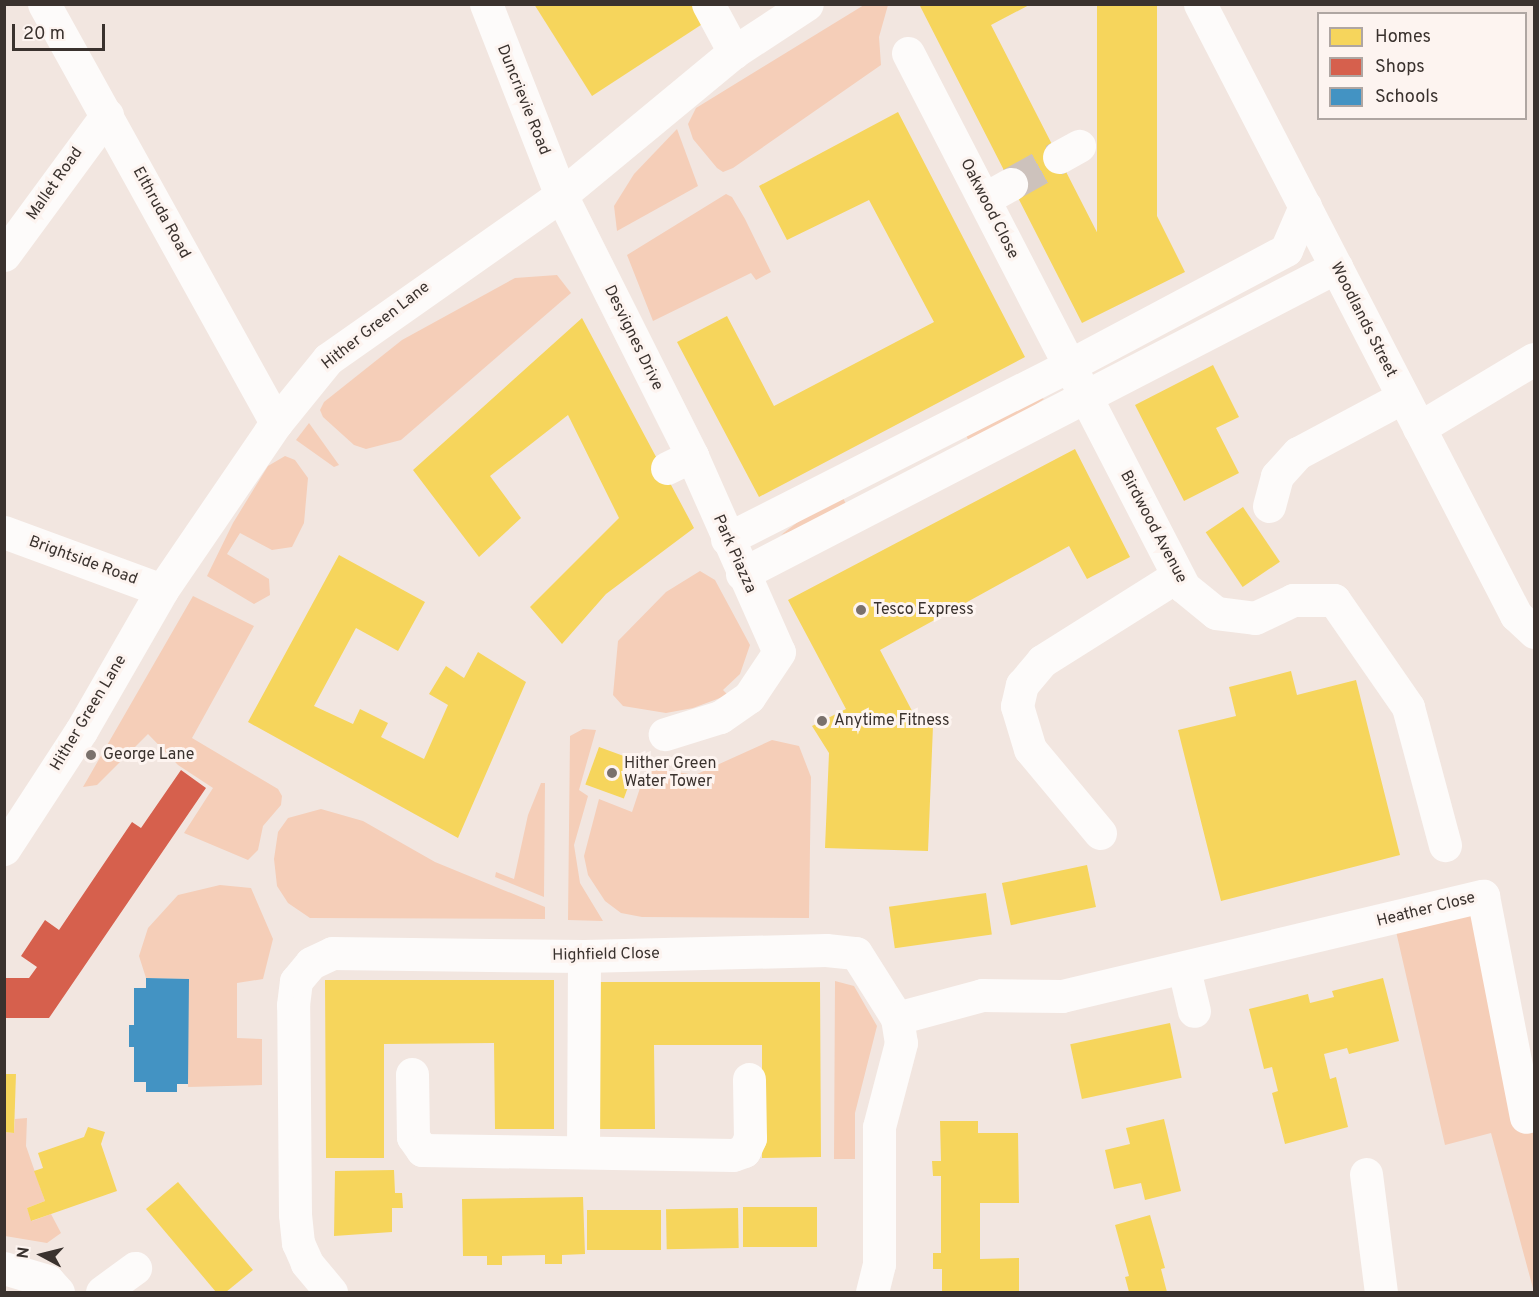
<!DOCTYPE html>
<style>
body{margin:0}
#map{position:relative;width:1539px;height:1297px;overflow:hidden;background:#f2e6e0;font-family:Overpass,sans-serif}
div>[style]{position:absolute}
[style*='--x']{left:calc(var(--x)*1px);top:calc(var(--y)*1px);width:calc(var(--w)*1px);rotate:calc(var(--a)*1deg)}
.green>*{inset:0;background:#f5ceb8}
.homes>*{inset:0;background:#f6d55c;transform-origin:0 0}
.shops>*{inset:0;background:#d6604d}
.schools>*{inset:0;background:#4393c3}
.minor-tunnel>*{height:33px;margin-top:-16.5px;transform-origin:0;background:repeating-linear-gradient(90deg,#cdc2bc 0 33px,transparent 0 49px)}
.minor>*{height:33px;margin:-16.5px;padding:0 16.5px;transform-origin:16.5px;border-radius:16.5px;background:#fdfbfa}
.dots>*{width:16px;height:16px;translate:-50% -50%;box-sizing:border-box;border:3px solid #fdf4f0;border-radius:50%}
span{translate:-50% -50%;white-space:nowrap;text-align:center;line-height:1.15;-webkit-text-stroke:6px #fdf4f0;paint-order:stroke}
.street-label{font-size:16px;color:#3a322e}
.poi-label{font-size:16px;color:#3a322e}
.left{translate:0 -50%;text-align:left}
.frame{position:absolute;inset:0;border:6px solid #3a322e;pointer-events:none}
.legend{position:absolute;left:1317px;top:12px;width:210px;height:108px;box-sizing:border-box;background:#fdf4f0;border:2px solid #afa6a2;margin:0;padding:8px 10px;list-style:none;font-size:18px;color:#3a322e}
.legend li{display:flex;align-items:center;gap:12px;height:30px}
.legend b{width:30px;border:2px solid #afa6a2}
.north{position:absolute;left:12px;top:1225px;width:60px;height:60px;-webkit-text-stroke:4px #fdf4f0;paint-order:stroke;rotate:277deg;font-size:16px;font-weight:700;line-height:24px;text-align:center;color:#3a322e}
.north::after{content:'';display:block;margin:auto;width:21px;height:27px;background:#3a322e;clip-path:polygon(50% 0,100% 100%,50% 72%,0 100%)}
.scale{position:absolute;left:12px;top:24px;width:93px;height:27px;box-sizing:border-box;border:3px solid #3a322e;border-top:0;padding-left:8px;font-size:18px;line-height:21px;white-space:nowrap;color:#3a322e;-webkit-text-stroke:4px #fdf4f0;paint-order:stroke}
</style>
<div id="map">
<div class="green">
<div style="clip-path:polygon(864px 5px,888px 5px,879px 37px,881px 65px,733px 168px,723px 172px,717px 168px,693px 139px,688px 124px,696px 108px)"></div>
<div style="clip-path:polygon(677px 129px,698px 186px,617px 231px,614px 206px,634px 174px)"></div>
<div style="clip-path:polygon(726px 194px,732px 197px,745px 219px,771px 272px,756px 280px,751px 273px,653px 321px,627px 255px)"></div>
<div style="clip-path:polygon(557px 275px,571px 293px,401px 440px,366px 449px,354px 445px,323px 417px,320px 410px,324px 402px,402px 340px,515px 278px)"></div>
<div style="clip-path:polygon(1032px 393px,1044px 399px,972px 448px,964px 431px)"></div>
<div style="clip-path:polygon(309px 423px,339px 465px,334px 467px,296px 440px)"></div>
<div style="clip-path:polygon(285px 456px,295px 460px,308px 478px,304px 523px,292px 547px,272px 550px,240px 533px,227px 554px,269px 579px,270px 595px,254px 604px,207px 576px,233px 523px,268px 466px)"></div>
<div style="clip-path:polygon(839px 490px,849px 510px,781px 535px)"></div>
<div style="clip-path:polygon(700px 571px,715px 580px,750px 645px,740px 674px,723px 690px,728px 695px,693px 708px,666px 713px,623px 706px,613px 695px,618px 641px,666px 592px)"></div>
<div style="clip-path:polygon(193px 596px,254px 626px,192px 738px,278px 789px,282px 796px,281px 805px,263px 826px,258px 850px,248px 860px,184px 833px,213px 788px,178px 765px,148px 734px,97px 785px,83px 787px)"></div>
<div style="clip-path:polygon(583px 729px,596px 730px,579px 790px,588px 796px,574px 845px,580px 883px,603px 921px,568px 920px,570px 736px)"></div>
<div style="clip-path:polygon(772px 740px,799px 746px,811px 777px,809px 918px,642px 917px,621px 913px,605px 901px,588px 875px,584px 856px,599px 799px,632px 812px,647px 767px,695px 775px)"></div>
<div style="clip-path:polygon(541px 783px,545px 783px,544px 897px,495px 877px,496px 872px,514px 879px,528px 815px)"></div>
<div style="clip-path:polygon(321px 809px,363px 821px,435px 862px,545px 907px,545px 919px,310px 918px,288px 903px,277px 886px,274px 859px,278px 832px,288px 818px)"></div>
<div style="clip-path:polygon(220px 885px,251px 888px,273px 939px,263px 979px,237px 983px,237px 1038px,262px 1039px,262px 1085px,188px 1087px,188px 979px,146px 978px,139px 956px,148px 928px,178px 895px)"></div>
<div style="clip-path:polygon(1467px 913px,1478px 921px,1534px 1107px,1534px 1292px,1491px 1133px,1445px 1145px,1395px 927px)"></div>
<div style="clip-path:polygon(835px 981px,854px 986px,877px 1026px,855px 1113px,855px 1159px,834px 1159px)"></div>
<div style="clip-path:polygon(27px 1118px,26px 1146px,45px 1201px,27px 1208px,32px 1221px,51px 1214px,61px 1233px,47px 1243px,5px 1236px,4px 1132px,14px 1133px,15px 1119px)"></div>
</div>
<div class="homes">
<div style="clip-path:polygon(534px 4px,696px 4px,707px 21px,592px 96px)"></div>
<div style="clip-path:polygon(919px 4px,1031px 4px,991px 25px,1103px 244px,1156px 214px,1185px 272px,1082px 323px)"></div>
<div style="left:1097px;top:4px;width:60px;height:279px"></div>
<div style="clip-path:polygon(898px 112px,1025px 357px,759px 497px,677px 342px,727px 316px,774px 406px,934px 322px,869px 200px,787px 240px,759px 186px)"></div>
<div style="clip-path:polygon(582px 318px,694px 528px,606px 594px,562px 644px,530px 607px,619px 518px,568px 415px,490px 476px,521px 518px,479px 557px,413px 470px)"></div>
<div style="clip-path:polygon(1213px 365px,1239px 417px,1216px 428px,1239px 473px,1184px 501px,1135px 405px)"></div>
<div style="clip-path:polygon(1075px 449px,1130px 557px,1087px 579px,1069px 546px,880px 650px,920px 726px,933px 726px,928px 851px,825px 848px,829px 753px,812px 726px,846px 709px,788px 600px)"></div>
<div style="left:1243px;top:507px;width:66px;height:45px;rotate:56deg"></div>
<div style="clip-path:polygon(339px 555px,425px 602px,398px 651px,356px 628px,314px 706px,353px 724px,360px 709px,388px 723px,381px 737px,424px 759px,448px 705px,429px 694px,446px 666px,464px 678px,478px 652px,526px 682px,458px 838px,248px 722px)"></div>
<div style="clip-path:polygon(1291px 671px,1297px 695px,1356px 680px,1400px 855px,1221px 901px,1178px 730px,1236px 716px,1229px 687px)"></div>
<div style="left:599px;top:747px;width:41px;height:40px;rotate:20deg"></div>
<div style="left:1087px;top:865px;width:43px;height:87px;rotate:78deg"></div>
<div style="left:986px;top:893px;width:42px;height:98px;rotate:82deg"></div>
<div style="clip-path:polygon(1383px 978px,1399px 1041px,1349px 1054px,1347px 1048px,1324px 1054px,1330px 1079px,1336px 1077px,1348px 1127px,1285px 1144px,1272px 1093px,1278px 1091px,1272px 1067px,1264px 1069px,1249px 1009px,1308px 994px,1310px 1003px,1334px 997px,1332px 991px)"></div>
<div style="clip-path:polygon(325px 980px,554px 980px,554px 1129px,495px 1129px,494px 1043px,384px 1044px,384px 1158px,326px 1158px)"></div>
<div style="clip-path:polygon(591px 982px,820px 982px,821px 1157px,762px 1158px,762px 1045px,654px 1045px,655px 1129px,591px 1129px)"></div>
<div style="left:1170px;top:1023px;width:56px;height:102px;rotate:78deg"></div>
<div style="clip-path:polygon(4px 1074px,16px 1074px,14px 1133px,4px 1132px)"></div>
<div style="clip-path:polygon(1164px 1119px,1181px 1191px,1145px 1200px,1141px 1183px,1114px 1189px,1105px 1150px,1130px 1144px,1126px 1128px)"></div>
<div style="clip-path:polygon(940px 1121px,978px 1121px,978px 1133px,1018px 1133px,1019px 1203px,980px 1203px,980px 1259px,1019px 1258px,1019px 1292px,942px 1292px,942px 1269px,933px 1269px,933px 1253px,941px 1253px,941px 1176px,933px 1176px,932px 1161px,941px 1161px)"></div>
<div style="clip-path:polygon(88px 1127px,105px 1132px,101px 1144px,117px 1191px,31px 1221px,27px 1208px,45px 1201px,34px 1171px,43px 1168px,38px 1153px,84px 1137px)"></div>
<div style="clip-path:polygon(394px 1170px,395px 1193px,402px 1193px,403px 1208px,392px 1208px,392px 1232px,334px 1236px,335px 1171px)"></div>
<div style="clip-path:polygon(178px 1182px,253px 1270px,226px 1292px,216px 1292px,146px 1209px)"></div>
<div style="clip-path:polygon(583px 1197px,585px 1254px,562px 1255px,562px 1264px,545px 1264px,545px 1255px,502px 1256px,502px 1265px,487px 1265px,487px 1256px,463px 1256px,462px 1199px)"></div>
<div style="left:817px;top:1207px;width:40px;height:74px;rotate:90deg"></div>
<div style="left:738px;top:1208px;width:40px;height:72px;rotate:89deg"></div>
<div style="left:661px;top:1210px;width:40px;height:74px;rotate:90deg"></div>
<div style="clip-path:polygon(1150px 1215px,1165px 1268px,1161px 1269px,1167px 1292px,1129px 1292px,1125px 1277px,1129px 1276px,1115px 1225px)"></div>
</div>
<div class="shops">
<div style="clip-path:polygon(181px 770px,206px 788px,49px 1018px,4px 1018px,4px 978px,29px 978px,37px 967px,21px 956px,45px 920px,59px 930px,132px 822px,141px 828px)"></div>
</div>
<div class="schools">
<div style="clip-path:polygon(146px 978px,189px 979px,188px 1084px,177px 1084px,177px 1092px,146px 1092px,146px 1082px,134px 1082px,134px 1047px,129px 1047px,129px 1025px,134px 1025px,134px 988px,146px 988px)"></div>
</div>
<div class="minor-tunnel">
<div style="--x:1011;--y:184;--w:55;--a:-29.4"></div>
</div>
<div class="minor">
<div style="--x:44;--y:4;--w:479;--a:61"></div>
<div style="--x:486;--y:4;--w:205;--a:68.6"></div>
<div style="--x:561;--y:195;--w:292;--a:63.3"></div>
<div style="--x:692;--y:456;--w:214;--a:66.1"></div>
<div style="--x:779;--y:652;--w:54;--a:123.7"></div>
<div style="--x:749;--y:697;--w:35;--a:145"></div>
<div style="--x:720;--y:717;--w:58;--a:162.8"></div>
<div style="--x:708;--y:4;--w:55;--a:61.6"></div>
<div style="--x:1200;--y:4;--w:688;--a:62.65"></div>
<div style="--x:1516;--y:615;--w:25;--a:43"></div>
<div style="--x:908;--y:53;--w:601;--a:62.67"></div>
<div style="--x:1184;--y:587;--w:41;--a:39.1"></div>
<div style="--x:1216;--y:613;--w:39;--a:7"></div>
<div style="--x:1255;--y:618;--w:42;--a:-25.3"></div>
<div style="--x:1293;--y:600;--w:41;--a:0"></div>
<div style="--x:1334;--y:600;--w:130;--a:55.3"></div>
<div style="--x:1408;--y:707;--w:143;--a:75"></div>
<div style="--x:1059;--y:157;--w:23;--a:-29"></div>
<div style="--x:984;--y:199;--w:31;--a:-29"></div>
<div style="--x:4;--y:255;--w:174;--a:-53.7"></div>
<div style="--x:1419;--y:428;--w:134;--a:-31"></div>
<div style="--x:667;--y:468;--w:28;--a:-26"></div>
<div style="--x:1269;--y:506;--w:31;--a:-75"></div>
<div style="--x:1277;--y:476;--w:31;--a:-48"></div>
<div style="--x:1298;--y:453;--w:119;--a:-28.1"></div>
<div style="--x:4;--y:532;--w:168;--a:20.2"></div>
<div style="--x:727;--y:539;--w:382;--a:-26.9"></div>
<div style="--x:1068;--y:366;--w:247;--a:-28"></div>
<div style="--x:1286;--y:250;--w:48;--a:-66.6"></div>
<div style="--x:742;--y:574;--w:669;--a:-27.33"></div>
<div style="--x:1100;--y:833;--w:109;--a:-129.8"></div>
<div style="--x:1030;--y:749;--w:45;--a:-106.8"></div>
<div style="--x:1017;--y:706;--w:22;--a:-77"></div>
<div style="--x:1022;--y:685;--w:31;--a:-50"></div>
<div style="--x:1042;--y:661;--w:160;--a:-32.2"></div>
<div style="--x:4;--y:849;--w:141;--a:-56.9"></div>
<div style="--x:81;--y:731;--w:163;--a:-60.1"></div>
<div style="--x:162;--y:590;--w:202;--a:-55.7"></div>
<div style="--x:276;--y:423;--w:82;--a:-50.9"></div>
<div style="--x:328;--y:359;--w:285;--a:-35.1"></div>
<div style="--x:561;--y:195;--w:224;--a:-39.6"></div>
<div style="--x:734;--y:52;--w:87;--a:-33.3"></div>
<div style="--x:1184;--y:969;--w:43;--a:76.6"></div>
<div style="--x:897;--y:1018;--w:88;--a:-15.1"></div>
<div style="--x:982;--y:995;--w:80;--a:0.7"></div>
<div style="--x:1062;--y:996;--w:433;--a:-13.4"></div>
<div style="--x:1483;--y:896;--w:225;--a:79"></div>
<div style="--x:412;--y:1074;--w:63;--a:89.1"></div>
<div style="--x:413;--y:1137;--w:16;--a:55"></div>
<div style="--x:422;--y:1150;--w:311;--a:0.9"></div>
<div style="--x:733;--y:1155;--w:12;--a:-20"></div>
<div style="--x:744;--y:1151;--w:14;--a:-65"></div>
<div style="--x:750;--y:1138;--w:59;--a:-91"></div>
<div style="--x:583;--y:1152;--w:196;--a:-89.7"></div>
<div style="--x:1366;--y:1174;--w:119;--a:82.8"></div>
<div style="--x:4;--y:1268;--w:46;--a:16.5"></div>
<div style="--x:48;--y:1281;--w:15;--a:48"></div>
<div style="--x:102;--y:1292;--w:41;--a:-36"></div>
<div style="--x:331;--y:1292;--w:38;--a:-130"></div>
<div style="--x:307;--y:1263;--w:22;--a:-114"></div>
<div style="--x:298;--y:1243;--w:29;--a:-96"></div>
<div style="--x:295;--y:1214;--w:209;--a:-90.5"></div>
<div style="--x:293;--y:1005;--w:24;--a:-83"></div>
<div style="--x:296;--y:981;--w:23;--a:-50"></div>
<div style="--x:311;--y:963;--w:23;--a:-25"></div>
<div style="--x:332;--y:953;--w:252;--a:0.7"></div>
<div style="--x:584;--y:956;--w:242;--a:-1.4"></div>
<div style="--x:826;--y:950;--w:30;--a:6"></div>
<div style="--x:856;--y:953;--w:77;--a:57.8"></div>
<div style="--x:897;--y:1018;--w:25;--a:81"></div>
<div style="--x:901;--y:1043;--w:87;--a:104.7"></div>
<div style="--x:879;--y:1127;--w:137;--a:90"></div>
<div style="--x:879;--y:1264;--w:29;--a:104"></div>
</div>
<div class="dots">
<div style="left:861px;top:610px;background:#7a716c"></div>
<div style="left:822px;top:721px;background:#7a716c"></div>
<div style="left:91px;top:755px;background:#7a716c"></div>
<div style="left:612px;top:773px;background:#7a716c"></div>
</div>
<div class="street-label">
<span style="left:523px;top:100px;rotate:68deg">Duncrievie Road</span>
<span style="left:55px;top:184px;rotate:-55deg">Mallet Road</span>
<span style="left:989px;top:209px;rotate:63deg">Oakwood Close</span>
<span style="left:161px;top:213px;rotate:61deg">Elthruda Road</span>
<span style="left:1363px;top:320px;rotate:63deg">Woodlands Street</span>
<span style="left:376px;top:326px;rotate:-38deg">Hither Green Lane</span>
<span style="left:633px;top:338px;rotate:64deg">Desvignes Drive</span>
<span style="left:1153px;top:527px;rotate:62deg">Birdwood Avenue</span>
<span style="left:734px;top:554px;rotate:66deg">Park Piazza</span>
<span style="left:83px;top:561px;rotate:20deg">Brightside Road</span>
<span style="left:89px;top:713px;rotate:-59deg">Hither Green Lane</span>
<span style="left:1426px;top:910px;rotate:-14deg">Heather Close</span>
<span style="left:606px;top:955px;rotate:-1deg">Highfield Close</span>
</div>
<div class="poi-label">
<span class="left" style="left:873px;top:610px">Tesco Express</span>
<span class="left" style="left:834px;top:721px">Anytime Fitness</span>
<span class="left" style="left:103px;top:755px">George Lane</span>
<span class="left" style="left:624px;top:773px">Hither Green<br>Water Tower</span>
</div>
<div class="frame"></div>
<ul class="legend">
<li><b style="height:16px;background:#f6d55c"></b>Homes</li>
<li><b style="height:16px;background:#d6604d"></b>Shops</li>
<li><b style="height:16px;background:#4393c3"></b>Schools</li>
</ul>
<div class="north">N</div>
<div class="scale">20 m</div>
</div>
